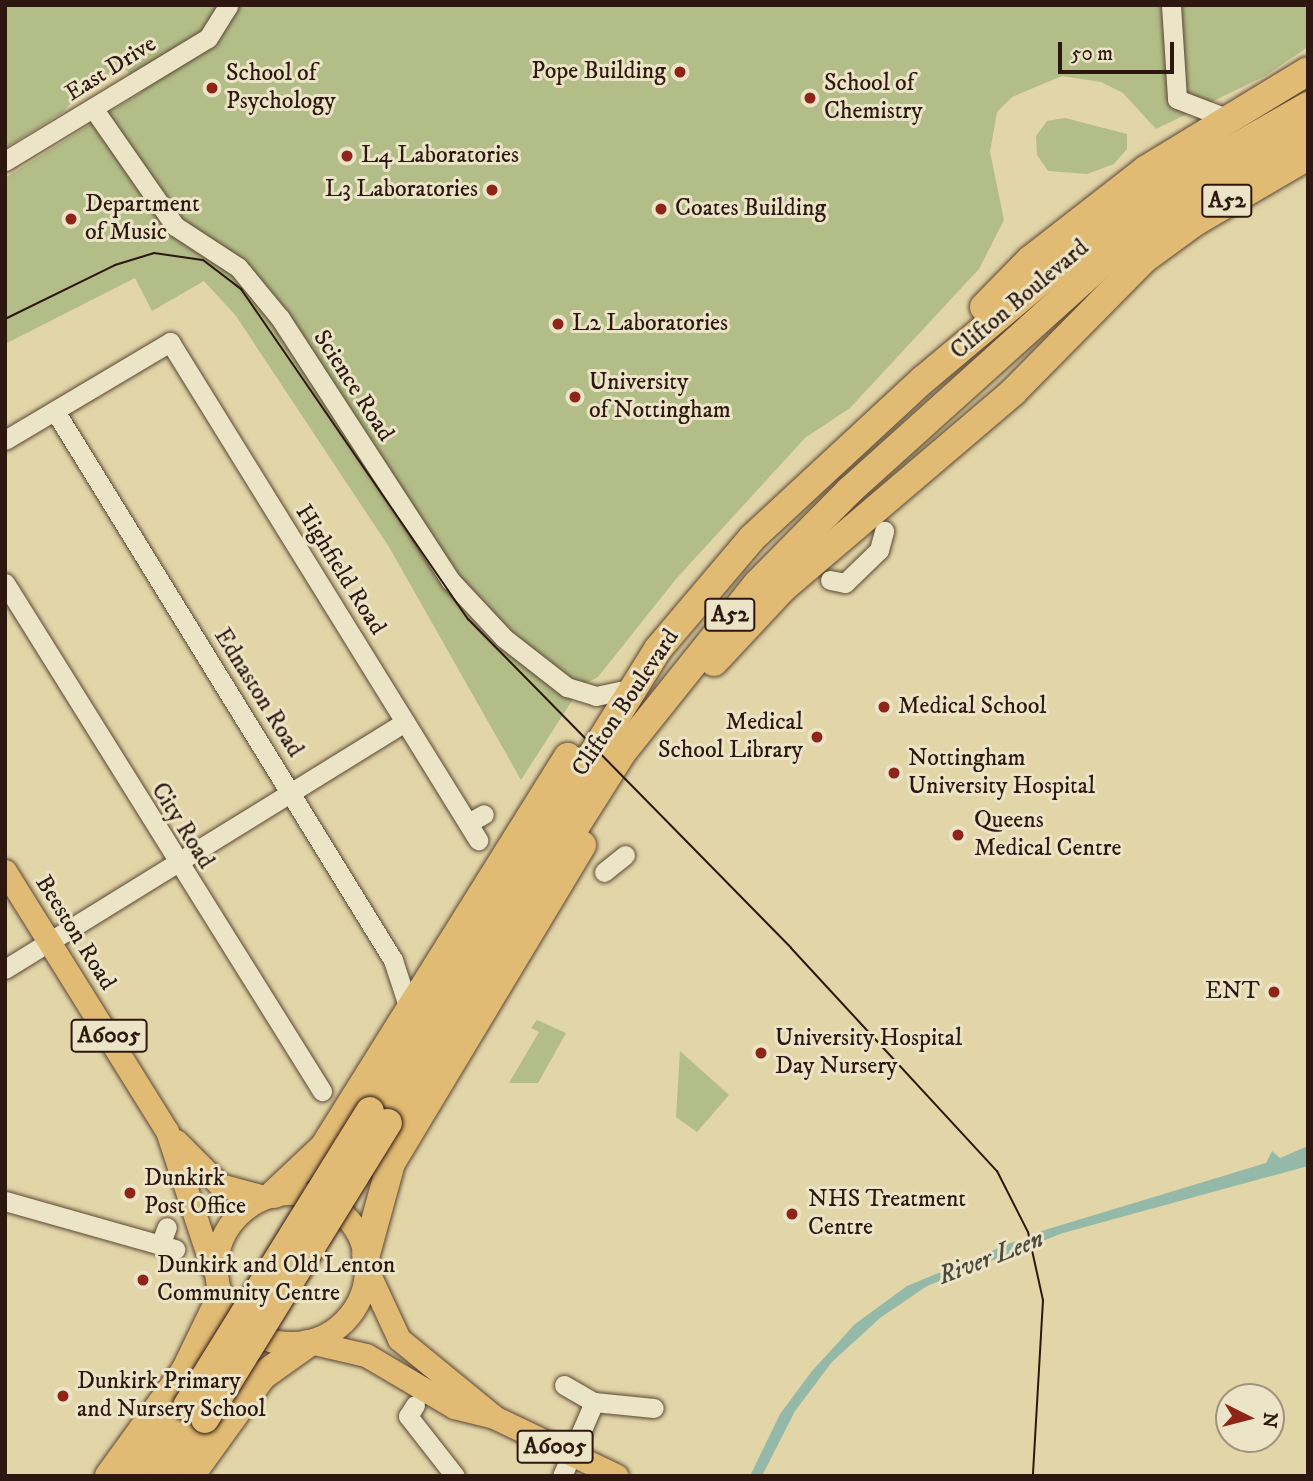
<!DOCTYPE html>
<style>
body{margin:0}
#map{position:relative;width:1313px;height:1481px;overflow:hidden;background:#e2d5a7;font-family:"IM FELL DW Pica",serif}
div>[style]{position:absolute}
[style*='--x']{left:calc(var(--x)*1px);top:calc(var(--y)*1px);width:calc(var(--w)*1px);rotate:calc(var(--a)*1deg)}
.green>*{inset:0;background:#b3bd88}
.water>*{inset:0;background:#95b9a8}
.pier>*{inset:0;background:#e2d5a7}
.round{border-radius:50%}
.roads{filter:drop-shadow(0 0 2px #5a4634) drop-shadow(0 0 2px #5a4634)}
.minor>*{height:19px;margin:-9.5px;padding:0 9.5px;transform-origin:9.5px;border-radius:9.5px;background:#ece4c6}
.major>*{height:23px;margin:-11.5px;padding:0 11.5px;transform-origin:11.5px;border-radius:11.5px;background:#e1ba74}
.major>.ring{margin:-11.5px;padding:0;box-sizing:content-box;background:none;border:23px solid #e1ba74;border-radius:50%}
.highway>*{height:28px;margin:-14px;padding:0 14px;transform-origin:14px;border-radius:14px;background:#e1ba74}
.tram>*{height:2px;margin:-1px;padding:0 1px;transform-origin:1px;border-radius:1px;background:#2d170e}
.bridges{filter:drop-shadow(0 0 2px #2d170e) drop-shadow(0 0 2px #2d170e)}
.highway-bridge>*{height:28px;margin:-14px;padding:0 14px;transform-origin:14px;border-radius:14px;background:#e1ba74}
.dots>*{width:19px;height:19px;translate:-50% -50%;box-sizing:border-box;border:4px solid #ece4c6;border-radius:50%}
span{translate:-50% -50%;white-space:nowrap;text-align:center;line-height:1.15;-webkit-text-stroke:6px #ece4c6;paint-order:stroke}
.shield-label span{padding:2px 5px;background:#ece4c6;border:2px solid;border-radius:5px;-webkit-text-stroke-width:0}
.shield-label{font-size:23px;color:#2d170e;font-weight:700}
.street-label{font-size:24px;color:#2d170e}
.poi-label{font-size:24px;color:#2d170e}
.right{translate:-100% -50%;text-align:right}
.left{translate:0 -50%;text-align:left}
.water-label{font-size:26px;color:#4c483c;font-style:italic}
.frame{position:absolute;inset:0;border:7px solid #2d170e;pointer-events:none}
.north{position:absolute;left:1215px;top:1383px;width:70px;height:70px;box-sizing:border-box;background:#ece4c6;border:2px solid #a0927c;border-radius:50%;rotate:96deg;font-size:19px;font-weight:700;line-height:28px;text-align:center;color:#2d170e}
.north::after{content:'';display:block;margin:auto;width:24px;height:32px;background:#8f2418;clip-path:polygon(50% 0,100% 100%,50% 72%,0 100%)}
.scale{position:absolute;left:1058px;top:42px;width:116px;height:32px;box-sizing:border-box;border:4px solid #2d170e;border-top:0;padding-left:9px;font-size:21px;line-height:24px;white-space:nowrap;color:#2d170e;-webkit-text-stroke:5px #ece4c6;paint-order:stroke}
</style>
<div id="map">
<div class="green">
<div style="clip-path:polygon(5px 5px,1308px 5px,1308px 47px,1265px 76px,1156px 129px,1123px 93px,1101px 82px,1062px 76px,1012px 97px,997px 112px,990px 152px,1004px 220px,979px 269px,850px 408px,805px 438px,676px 579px,598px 677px,582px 685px,521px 780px,389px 547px,236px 316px,204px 281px,152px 311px,135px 278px,5px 344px,5px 178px,142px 92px,126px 69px,77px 95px,63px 112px,5px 148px)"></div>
<div style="clip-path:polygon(1065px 118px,1127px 134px,1127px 149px,1114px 164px,1087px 174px,1048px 171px,1037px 155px,1036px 136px,1047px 121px)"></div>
<div style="clip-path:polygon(537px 1020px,566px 1033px,538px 1083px,509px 1083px,539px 1032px,531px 1028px)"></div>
<div style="clip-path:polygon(680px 1051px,729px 1095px,697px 1132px,676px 1117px)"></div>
</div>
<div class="water">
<div style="clip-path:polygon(1308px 1146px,1308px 1166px,1063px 1233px,927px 1286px,880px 1318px,832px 1362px,795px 1411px,762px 1476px,750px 1476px,780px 1414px,812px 1371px,855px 1324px,907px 1286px,1035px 1233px,1266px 1163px,1272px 1151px,1280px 1158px)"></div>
</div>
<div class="pier">
<div class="round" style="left:1015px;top:1230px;width:22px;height:22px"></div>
</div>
<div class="roads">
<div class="minor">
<div style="--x:1171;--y:5;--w:94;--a:86.3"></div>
<div style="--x:1177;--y:99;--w:56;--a:21"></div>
<div style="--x:93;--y:108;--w:144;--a:55.2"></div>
<div style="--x:175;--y:226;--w:75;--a:33.1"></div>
<div style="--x:238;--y:267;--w:66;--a:50.5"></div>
<div style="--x:280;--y:318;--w:312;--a:57"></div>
<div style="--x:450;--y:580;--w:79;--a:47"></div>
<div style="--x:504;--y:638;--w:80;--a:37.9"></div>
<div style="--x:567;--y:687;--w:30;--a:17"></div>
<div style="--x:596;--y:696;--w:25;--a:-12"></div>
<div style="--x:5;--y:161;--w:237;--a:-31.2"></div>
<div style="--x:208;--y:38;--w:39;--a:-58"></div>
<div style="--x:55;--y:411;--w:645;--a:58.38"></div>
<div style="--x:393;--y:960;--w:48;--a:71.9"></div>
<div style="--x:5;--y:440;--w:192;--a:-30.7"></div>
<div style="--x:170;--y:342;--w:586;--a:58.26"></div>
<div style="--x:830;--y:580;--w:15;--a:11"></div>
<div style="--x:845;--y:583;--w:47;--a:-44.1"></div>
<div style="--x:879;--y:550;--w:20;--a:-75"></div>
<div style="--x:5;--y:583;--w:599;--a:58.04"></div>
<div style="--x:468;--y:823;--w:18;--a:-29"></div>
<div style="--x:604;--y:872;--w:27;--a:-39"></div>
<div style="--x:5;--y:969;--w:470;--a:-31.7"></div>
<div style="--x:5;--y:1201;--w:177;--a:15.8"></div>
<div style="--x:160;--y:1245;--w:19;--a:-69"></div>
<div style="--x:564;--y:1385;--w:34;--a:30"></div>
<div style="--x:594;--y:1402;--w:60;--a:5.7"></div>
<div style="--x:415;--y:1405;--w:13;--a:122"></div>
<div style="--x:408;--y:1416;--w:76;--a:51.9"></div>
<div style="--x:562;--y:1476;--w:81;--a:-66.6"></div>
</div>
<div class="major">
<div style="--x:5;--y:871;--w:306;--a:58.1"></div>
<div style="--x:167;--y:1131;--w:143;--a:71.7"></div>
<div style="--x:176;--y:1141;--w:62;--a:45"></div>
<div style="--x:220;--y:1185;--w:46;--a:15.3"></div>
<div class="ring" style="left:216px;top:1193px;width:127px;height:127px"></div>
<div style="--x:367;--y:1270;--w:76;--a:65.1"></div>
<div style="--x:399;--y:1339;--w:120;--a:39.3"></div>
<div style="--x:314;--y:1343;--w:53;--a:13"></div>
<div style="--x:366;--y:1355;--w:102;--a:30.6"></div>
<div style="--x:454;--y:1407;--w:41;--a:14"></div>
<div style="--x:494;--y:1417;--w:136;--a:25.6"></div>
</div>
<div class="highway">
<div style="--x:1136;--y:265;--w:73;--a:-36.1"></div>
<div style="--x:1195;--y:222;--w:131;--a:-30.3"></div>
<div style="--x:984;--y:307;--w:66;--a:-45.6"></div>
<div style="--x:1030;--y:260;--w:148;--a:-37.9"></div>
<div style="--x:1147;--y:169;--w:188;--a:-31.3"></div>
<div style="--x:714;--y:662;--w:101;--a:-47"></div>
<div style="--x:783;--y:588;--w:302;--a:-40.4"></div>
<div style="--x:1013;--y:392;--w:195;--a:-45.4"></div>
<div style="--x:370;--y:1111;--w:544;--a:-58.06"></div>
<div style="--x:658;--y:649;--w:145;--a:-49.7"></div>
<div style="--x:752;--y:538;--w:234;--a:-42.8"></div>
<div style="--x:924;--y:379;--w:194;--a:-40"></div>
<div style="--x:1073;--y:254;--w:111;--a:-35.8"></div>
<div style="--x:1163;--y:189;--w:167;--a:-29.8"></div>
<div style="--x:388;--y:1123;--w:436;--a:-57.7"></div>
<div style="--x:621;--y:754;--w:219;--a:-51.3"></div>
<div style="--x:758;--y:583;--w:129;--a:-45.3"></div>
<div style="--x:849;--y:491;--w:359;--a:-42"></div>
<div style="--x:1116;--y:251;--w:98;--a:-35.5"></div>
<div style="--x:1196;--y:194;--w:129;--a:-29.4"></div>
<div style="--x:274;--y:1194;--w:69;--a:-43.2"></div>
<div style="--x:324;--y:1147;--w:460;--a:-58"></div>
<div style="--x:366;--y:1254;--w:94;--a:-74.6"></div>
<div style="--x:391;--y:1163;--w:371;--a:-59"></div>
<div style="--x:109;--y:1476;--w:130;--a:-54.1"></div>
<div style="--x:185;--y:1371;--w:82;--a:-64.1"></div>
<div style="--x:135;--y:1476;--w:87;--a:-53.4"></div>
<div style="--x:164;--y:1476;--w:70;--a:-54.3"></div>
<div style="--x:190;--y:1476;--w:123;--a:-54.2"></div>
<div style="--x:262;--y:1376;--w:55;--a:-35.4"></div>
</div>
</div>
<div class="tram">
<div style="--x:5;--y:319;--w:123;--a:-26.1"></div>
<div style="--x:115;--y:265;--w:41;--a:-17.1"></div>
<div style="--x:154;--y:253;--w:49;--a:8.1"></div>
<div style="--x:203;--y:260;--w:48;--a:37.3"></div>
<div style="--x:241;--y:289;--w:401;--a:55.5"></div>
<div style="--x:468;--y:619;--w:461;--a:45.5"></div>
<div style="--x:791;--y:948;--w:304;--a:47.3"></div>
<div style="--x:997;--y:1171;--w:68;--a:63.1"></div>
<div style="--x:1028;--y:1232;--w:70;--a:77.6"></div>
<div style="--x:1043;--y:1300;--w:176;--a:93.3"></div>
</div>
<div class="bridges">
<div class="highway-bridge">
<div style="--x:187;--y:1406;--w:347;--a:-58.2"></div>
<div style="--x:205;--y:1419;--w:348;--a:-58.3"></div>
</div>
</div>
<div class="dots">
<div style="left:680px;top:72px;background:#8f2418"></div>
<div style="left:212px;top:88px;background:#8f2418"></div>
<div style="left:810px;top:98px;background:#8f2418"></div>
<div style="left:347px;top:156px;background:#8f2418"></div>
<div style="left:492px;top:190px;background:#8f2418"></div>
<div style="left:661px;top:209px;background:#8f2418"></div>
<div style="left:71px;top:219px;background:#8f2418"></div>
<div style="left:558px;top:324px;background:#8f2418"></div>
<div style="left:575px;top:397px;background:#8f2418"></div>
<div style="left:884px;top:707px;background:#8f2418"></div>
<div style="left:817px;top:737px;background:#8f2418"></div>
<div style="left:894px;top:773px;background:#8f2418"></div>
<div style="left:958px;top:835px;background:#8f2418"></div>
<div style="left:1274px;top:992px;background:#8f2418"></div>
<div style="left:761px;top:1053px;background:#8f2418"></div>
<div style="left:130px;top:1193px;background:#8f2418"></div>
<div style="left:792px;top:1214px;background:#8f2418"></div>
<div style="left:143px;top:1280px;background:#8f2418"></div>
<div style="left:63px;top:1396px;background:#8f2418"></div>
</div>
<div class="shield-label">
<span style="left:1227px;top:201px">A52</span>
<span style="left:730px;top:615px">A52</span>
<span style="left:109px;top:1036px">A6005</span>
<span style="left:555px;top:1447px">A6005</span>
</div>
<div class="street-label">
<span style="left:111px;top:69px;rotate:-32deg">East Drive</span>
<span style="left:1020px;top:300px;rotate:-40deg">Clifton Boulevard</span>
<span style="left:353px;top:386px;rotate:57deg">Science Road</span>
<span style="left:340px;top:570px;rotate:58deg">Highfield Road</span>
<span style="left:258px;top:693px;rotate:58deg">Ednaston Road</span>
<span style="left:626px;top:703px;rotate:-56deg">Clifton Boulevard</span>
<span style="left:182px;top:826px;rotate:58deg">City Road</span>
<span style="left:75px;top:933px;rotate:58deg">Beeston Road</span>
</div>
<div class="poi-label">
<span class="right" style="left:666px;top:72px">Pope Building</span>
<span class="left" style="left:226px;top:88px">School of<br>Psychology</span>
<span class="left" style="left:824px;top:98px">School of<br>Chemistry</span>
<span class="left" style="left:361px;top:156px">L4 Laboratories</span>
<span class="right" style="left:478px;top:190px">L3 Laboratories</span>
<span class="left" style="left:85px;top:219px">Department<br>of Music</span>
<span class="left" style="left:675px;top:209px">Coates Building</span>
<span class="left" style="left:572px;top:324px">L2 Laboratories</span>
<span class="left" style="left:589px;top:397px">University<br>of Nottingham</span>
<span class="left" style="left:898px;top:707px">Medical School</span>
<span class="right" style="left:803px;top:737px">Medical<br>School Library</span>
<span class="left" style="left:908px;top:773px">Nottingham<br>University Hospital</span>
<span class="left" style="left:974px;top:835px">Queens<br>Medical Centre</span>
<span class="right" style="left:1260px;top:992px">ENT</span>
<span class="left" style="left:775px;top:1053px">University Hospital<br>Day Nursery</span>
<span class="left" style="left:144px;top:1193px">Dunkirk<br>Post Office</span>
<span class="left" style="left:808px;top:1214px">NHS Treatment<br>Centre</span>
<span class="left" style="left:157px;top:1280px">Dunkirk and Old Lenton<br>Community Centre</span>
<span class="left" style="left:77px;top:1396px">Dunkirk Primary<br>and Nursery School</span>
</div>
<div class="water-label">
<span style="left:991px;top:1258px;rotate:-21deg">River Leen</span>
</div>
<div class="frame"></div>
<div class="north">N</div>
<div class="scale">50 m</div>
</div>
